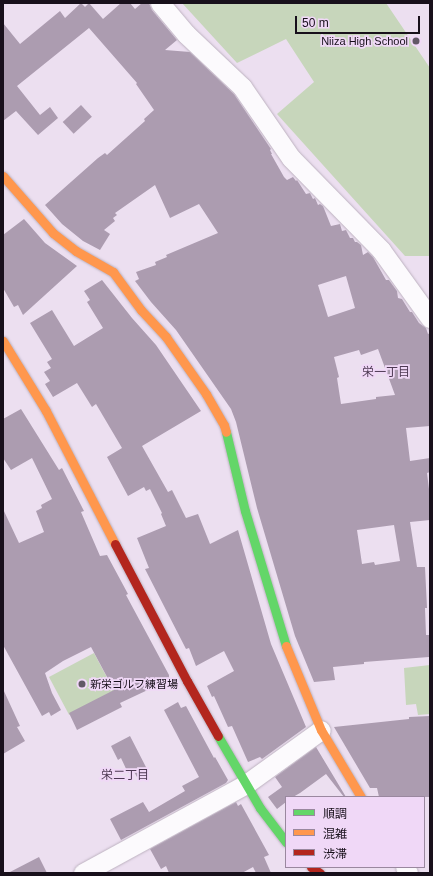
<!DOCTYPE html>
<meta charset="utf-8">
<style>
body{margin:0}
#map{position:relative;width:433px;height:876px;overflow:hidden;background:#ecdff0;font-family:Arial,"Noto Sans JP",sans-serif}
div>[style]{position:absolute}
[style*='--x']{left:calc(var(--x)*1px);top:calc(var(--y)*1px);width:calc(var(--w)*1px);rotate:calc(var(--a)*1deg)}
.green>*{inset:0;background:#c7d6bb;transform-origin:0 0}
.building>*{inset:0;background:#ac9cb0;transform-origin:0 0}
.roads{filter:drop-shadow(0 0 1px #bdb2c0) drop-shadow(0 0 1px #bdb2c0)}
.street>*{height:19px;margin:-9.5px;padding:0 9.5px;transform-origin:9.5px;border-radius:9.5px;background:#fcfafd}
.fast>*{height:9px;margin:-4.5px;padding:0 4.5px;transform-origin:4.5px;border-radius:4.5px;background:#63d668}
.slow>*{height:9px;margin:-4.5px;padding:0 4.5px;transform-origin:4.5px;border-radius:4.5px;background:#ff974d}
.jam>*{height:9px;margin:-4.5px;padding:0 4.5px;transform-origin:4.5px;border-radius:4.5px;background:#b3261e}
.dots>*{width:11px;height:11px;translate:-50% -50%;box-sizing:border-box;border:2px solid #f0d8f7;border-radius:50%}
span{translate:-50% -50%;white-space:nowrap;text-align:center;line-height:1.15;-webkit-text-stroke:3.5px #f0d8f7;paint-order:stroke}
.poi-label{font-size:11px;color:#18101b}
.right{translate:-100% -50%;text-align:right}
.left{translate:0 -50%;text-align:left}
.neighbourhood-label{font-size:12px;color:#4d3953}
.frame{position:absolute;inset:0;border:4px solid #18101b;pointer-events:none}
.legend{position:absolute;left:285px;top:796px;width:140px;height:72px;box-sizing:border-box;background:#f0d8f7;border:1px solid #9a889f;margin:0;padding:5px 7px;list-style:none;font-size:12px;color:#18101b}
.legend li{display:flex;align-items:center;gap:8px;height:20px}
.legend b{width:20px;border:1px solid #9a889f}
.scale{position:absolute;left:295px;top:16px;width:125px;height:18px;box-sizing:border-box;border:2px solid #18101b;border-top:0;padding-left:5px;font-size:12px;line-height:14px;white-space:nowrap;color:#18101b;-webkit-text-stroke:3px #f0d8f7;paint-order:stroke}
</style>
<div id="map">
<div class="green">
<div style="clip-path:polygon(182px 3px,386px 3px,430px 68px,430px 258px,429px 256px,405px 256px,277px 114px,314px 82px,286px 39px,237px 63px)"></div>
<div style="left:94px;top:653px;width:43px;height:51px;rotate:62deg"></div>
<div style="clip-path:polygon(430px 665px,430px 714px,418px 715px,416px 704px,406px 705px,404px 668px)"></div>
</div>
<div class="building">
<div style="clip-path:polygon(evenodd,81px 3px,85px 7px,89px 3px,103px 19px,121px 3px,130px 3px,135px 9px,142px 3px,149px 3px,152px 10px,177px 40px,165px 50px,190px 52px,234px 94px,271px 149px,270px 150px,272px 154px,271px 154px,284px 177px,287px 180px,293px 177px,296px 181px,297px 180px,306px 194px,310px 193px,313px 199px,315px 198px,318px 205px,320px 204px,323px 206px,331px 226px,340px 224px,342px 231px,346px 230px,350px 238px,353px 238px,355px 242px,357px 242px,361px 245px,363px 255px,368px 252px,373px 257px,386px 280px,389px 280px,397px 291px,398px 298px,402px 299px,410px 312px,412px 312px,419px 323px,426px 328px,428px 334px,430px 333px,430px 426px,406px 428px,410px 461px,430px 458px,430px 472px,427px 473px,430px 497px,430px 520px,410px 522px,417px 567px,425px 567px,427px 608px,425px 608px,426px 635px,430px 635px,429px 657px,364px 662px,364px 664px,333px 667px,335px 680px,314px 682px,295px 636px,257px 508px,236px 422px,231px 409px,176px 330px,151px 302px,135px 281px,139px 279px,136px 272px,156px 265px,155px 262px,167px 257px,166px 255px,218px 233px,199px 204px,170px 218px,155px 185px,115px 213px,117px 215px,113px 218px,115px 221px,104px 230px,110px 234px,100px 250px,83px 241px,62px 224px,45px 205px,98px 158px,105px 153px,107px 155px,145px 121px,144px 119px,154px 110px,136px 84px,137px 83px,89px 28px,17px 86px,40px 115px,50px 107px,58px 118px,38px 135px,16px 111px,3px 121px,3px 23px,20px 44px,60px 11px,65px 18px,81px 3px,346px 276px,355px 308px,328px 317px,318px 285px,346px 276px,81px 3px,378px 349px,395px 395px,376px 397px,376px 399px,341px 404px,337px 378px,339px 377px,334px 357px,359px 350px,361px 355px,378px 349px,81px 3px,394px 525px,400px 561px,375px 565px,374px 562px,362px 564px,357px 530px,394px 525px)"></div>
<div style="left:81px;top:105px;width:16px;height:25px;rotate:47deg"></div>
<div style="clip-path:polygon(24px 219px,45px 243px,77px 266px,23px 315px,18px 305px,14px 307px,3px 288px,3px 235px)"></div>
<div style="clip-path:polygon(102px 280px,132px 318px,156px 345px,201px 411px,142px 446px,168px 492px,172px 490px,186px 518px,198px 514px,210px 544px,238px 530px,271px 644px,306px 727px,262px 759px,260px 757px,248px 762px,232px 726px,228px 727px,214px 696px,212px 697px,207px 686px,234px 671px,224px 651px,196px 666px,189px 648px,186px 649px,145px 569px,149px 568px,137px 538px,166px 526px,161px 514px,162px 513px,150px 489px,146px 491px,144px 487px,128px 496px,107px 457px,122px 448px,96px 404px,92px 407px,77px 383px,53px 397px,45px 384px,50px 381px,44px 372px,51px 368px,47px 362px,52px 359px,30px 323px,52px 310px,74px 346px,103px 328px,87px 302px,90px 300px,84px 291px)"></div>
<div style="clip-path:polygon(21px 409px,59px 470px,62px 468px,84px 511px,81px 512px,100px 556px,107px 555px,128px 594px,126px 595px,169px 675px,169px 680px,120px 703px,122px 707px,77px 730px,69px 713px,114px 690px,91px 647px,63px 661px,45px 673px,52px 693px,61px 710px,51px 716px,49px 712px,42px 716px,3px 645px,3px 509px,19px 543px,44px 532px,36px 511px,42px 508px,41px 505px,52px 499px,32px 458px,11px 470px,3px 458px,3px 419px)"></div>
<div style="clip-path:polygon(3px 689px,20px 726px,17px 727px,25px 741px,3px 754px)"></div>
<div style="clip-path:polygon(178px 702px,181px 708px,186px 706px,214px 758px,215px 757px,228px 780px,226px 783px,121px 840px,110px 819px,143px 802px,149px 812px,185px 791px,182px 786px,199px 777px,164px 710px)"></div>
<div style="clip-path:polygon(430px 716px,430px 797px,379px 797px,377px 788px,370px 788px,334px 727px,409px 719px,409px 717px)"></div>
<div style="clip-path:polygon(130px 736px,148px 771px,137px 777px,133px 770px,128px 773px,121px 758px,118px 760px,111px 746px)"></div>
<div style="clip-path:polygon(316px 747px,346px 797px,344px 797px,326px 774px,300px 793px,293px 797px,286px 797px,286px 802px,277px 809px,268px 797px,282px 787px,275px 777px)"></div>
<div style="clip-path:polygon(236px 802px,238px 806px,241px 804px,269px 855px,264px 857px,271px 873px,256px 873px,253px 867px,242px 873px,169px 873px,166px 866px,161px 869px,150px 849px)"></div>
<div style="clip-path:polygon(39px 857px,47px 873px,8px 873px)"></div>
</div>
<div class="roads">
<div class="street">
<div style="--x:160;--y:3;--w:40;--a:50"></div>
<div style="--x:186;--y:34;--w:77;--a:43.4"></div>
<div style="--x:242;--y:87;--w:86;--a:55.4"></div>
<div style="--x:291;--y:158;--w:129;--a:45.6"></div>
<div style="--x:381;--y:250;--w:84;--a:54.2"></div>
<div style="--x:405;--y:867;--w:7;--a:63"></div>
<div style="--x:83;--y:873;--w:186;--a:-28.6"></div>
<div style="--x:246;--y:784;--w:92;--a:-35.8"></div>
</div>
<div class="fast">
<div style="--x:226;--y:432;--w:81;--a:76.5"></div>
<div style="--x:245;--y:511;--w:141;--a:73.1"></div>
<div style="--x:218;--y:736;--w:83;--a:59.7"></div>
<div style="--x:260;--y:808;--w:43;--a:52.6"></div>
</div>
<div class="slow">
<div style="--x:3;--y:176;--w:76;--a:48.7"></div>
<div style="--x:53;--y:233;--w:29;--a:38"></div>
<div style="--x:76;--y:251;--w:43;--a:29.6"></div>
<div style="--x:113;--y:272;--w:47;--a:53.6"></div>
<div style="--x:141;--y:310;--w:37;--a:47"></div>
<div style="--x:166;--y:337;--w:70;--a:54.9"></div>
<div style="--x:206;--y:394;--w:36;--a:60"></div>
<div style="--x:224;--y:425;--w:7;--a:74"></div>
<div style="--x:3;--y:341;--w:82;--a:58.4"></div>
<div style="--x:46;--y:411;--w:150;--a:62.6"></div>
<div style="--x:286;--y:646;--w:91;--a:67.4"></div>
<div style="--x:321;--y:730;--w:78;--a:59.2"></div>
</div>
<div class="jam">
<div style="--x:115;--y:544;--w:155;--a:62.3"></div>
<div style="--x:187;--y:681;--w:63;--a:60.6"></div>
<div style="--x:311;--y:867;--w:11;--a:34"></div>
</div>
</div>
<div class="dots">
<div style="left:416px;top:41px;background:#625866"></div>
<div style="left:82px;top:684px;background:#625866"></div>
</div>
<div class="poi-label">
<span class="right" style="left:408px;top:41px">Niiza High School</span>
<span class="left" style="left:90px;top:684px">新栄ゴルフ練習場</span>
</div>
<div class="neighbourhood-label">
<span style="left:386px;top:373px">栄一丁目</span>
<span style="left:125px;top:776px">栄二丁目</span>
</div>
<div class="frame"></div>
<ul class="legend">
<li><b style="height:5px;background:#63d668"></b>順調</li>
<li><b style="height:5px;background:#ff974d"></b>混雑</li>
<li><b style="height:5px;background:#b3261e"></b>渋滞</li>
</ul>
<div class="scale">50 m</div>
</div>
